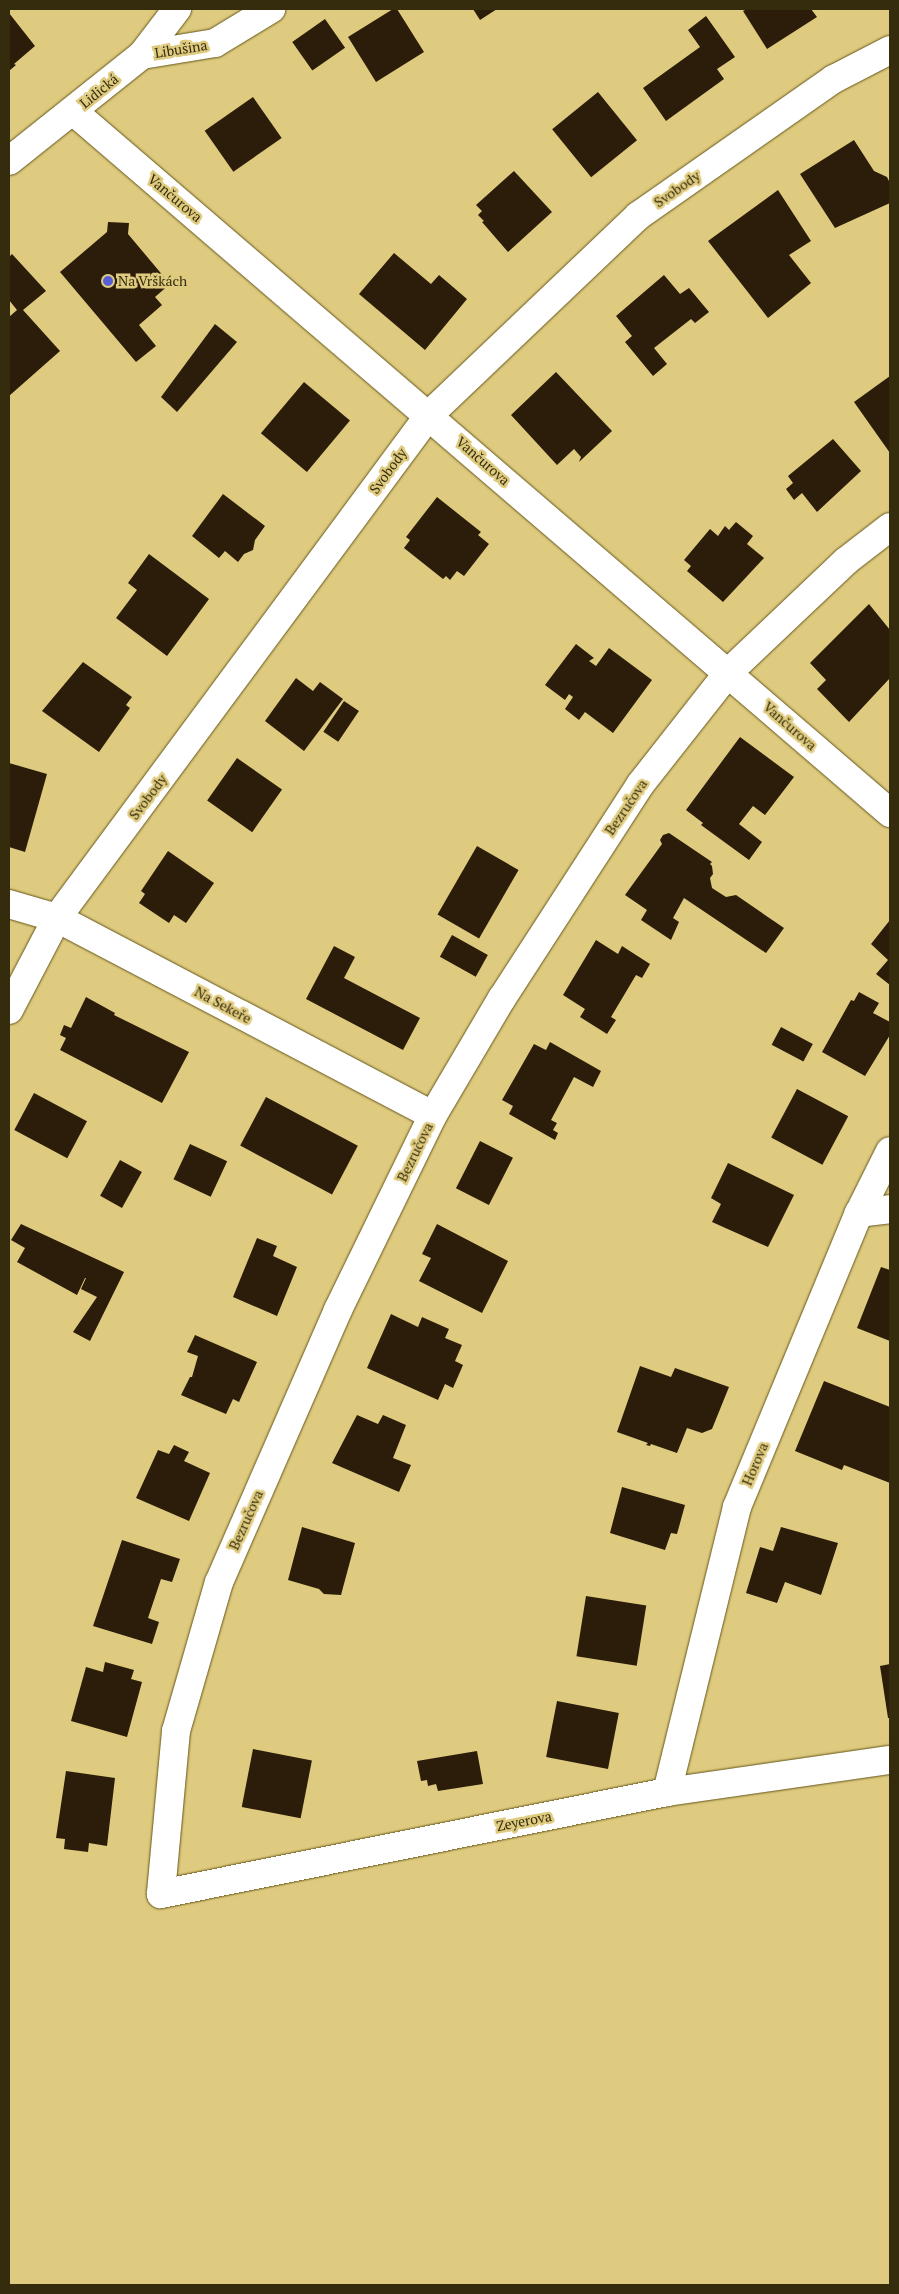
<!DOCTYPE html>
<meta charset="utf-8">
<style>
body{margin:0}
#map{position:relative;width:899px;height:2294px;overflow:hidden;background:#dfcb7f;font-family:"PT Serif",serif}
div>[style]{position:absolute}
[style*='--x']{left:calc(var(--x)*1px);top:calc(var(--y)*1px);width:calc(var(--w)*1px);rotate:calc(var(--a)*1deg)}
.building>*{inset:0;background:#2b1d09;transform-origin:0 0}
.roads{filter:drop-shadow(0 0 1px #64561b) drop-shadow(0 0 1px #64561b)}
.minor>*{height:28px;margin:-14px;padding:0 14px;transform-origin:14px;border-radius:14px;background:#fff}
.dots>*{width:14px;height:14px;translate:-50% -50%;box-sizing:border-box;border:2px solid #dfcb7f;border-radius:50%}
span{translate:-50% -50%;white-space:nowrap;text-align:center;line-height:1.15;-webkit-text-stroke:5px #dfcb7f;paint-order:stroke}
.street-label{font-size:14px;color:#342c0c}
.poi-label{font-size:14px;color:#342c0c}
.left{translate:0 -50%;text-align:left}
.frame{position:absolute;inset:0;border:10px solid #342c0c;pointer-events:none}
</style>
<div id="map">
<div class="building">
<div style="clip-path:polygon(393px 9px,397px 9px,424px 52px,376px 82px,348px 37px)"></div>
<div style="clip-path:polygon(473px 9px,497px 9px,480px 20px)"></div>
<div style="clip-path:polygon(747px 9px,811px 9px,817px 17px,767px 49px,743px 11px)"></div>
<div style="clip-path:polygon(9px 13px,35px 46px,14px 64px,16px 65px,9px 71px)"></div>
<div style="clip-path:polygon(706px 16px,735px 57px,717px 69px,724px 79px,666px 121px,643px 88px,700px 47px,688px 30px)"></div>
<div style="left:325px;top:19px;width:35px;height:40px;rotate:55deg"></div>
<div style="left:598px;top:92px;width:62px;height:59px;rotate:51deg"></div>
<div style="left:253px;top:97px;width:50px;height:59px;rotate:55deg"></div>
<div style="clip-path:polygon(854px 140px,874px 171px,887px 177px,890px 183px,890px 203px,835px 228px,800px 174px)"></div>
<div style="clip-path:polygon(514px 171px,552px 212px,508px 252px,482px 222px,484px 221px,478px 215px,482px 211px,476px 205px)"></div>
<div style="clip-path:polygon(778px 190px,811px 241px,789px 255px,811px 283px,768px 318px,708px 241px)"></div>
<div style="clip-path:polygon(108px 222px,129px 223px,128px 234px,170px 284px,155px 297px,162px 305px,139px 325px,156px 346px,136px 362px,60px 272px,107px 232px)"></div>
<div style="clip-path:polygon(394px 253px,431px 284px,439px 275px,467px 299px,425px 350px,359px 294px)"></div>
<div style="clip-path:polygon(12px 254px,46px 291px,23px 310px,60px 351px,9px 396px,9px 317px,17px 310px,9px 300px,9px 257px)"></div>
<div style="clip-path:polygon(664px 275px,680px 294px,689px 288px,709px 312px,695px 323px,691px 319px,654px 348px,667px 364px,653px 376px,625px 342px,632px 336px,616px 316px)"></div>
<div style="clip-path:polygon(215px 324px,237px 342px,177px 412px,161px 397px)"></div>
<div style="clip-path:polygon(556px 372px,612px 431px,579px 462px,581px 457px,574px 449px,557px 465px,511px 415px)"></div>
<div style="clip-path:polygon(890px 376px,890px 453px,854px 402px)"></div>
<div style="left:304px;top:382px;width:60px;height:67px;rotate:40deg"></div>
<div style="clip-path:polygon(833px 439px,861px 471px,817px 512px,802px 493px,794px 500px,786px 489px,793px 483px,788px 476px)"></div>
<div style="clip-path:polygon(223px 494px,265px 526px,255px 540px,253px 550px,244px 554px,238px 562px,225px 551px,219px 558px,192px 536px)"></div>
<div style="clip-path:polygon(437px 497px,481px 532px,478px 535px,489px 544px,464px 576px,457px 571px,450px 580px,446px 576px,443px 579px,404px 548px,410px 540px,406px 537px)"></div>
<div style="clip-path:polygon(736px 522px,753px 536px,747px 544px,764px 558px,723px 602px,687px 571px,691px 566px,684px 560px,710px 529px,718px 536px,725px 526px,729px 530px)"></div>
<div style="clip-path:polygon(149px 554px,209px 599px,167px 656px,116px 618px,137px 590px,128px 583px)"></div>
<div style="clip-path:polygon(869px 604px,890px 630px,890px 678px,849px 722px,817px 689px,826px 680px,810px 663px)"></div>
<div style="clip-path:polygon(576px 644px,594px 658px,589px 661px,596px 666px,609px 648px,652px 680px,613px 733px,585px 712px,579px 720px,565px 709px,573px 697px,569px 694px,565px 700px,545px 685px)"></div>
<div style="clip-path:polygon(83px 662px,132px 697px,126px 705px,130px 708px,99px 752px,42px 711px)"></div>
<div style="clip-path:polygon(296px 678px,313px 691px,320px 682px,343px 699px,304px 751px,265px 721px)"></div>
<div style="left:344px;top:701px;width:18px;height:37px;rotate:34deg"></div>
<div style="clip-path:polygon(740px 737px,794px 777px,765px 815px,753px 806px,739px 824px,762px 842px,749px 860px,701px 825px,703px 823px,686px 810px)"></div>
<div style="left:237px;top:758px;width:55px;height:52px;rotate:35deg"></div>
<div style="clip-path:polygon(9px 763px,47px 774px,25px 852px,9px 847px)"></div>
<div style="clip-path:polygon(669px 833px,712px 862px,710px 864px,712px 866px,713px 874px,710px 878px,712px 888px,726px 897px,736px 895px,784px 928px,766px 953px,684px 898px,673px 918px,679px 922px,671px 940px,641px 920px,647px 910px,625px 895px,662px 844px,660px 840px,663px 835px)"></div>
<div style="left:477px;top:846px;width:48px;height:79px;rotate:30deg"></div>
<div style="clip-path:polygon(168px 851px,214px 883px,186px 923px,174px 915px,169px 923px,139px 903px,145px 894px,141px 891px)"></div>
<div style="clip-path:polygon(890px 920px,890px 985px,876px 974px,888px 960px,871px 944px)"></div>
<div style="left:452px;top:935px;width:41px;height:25px;rotate:29deg"></div>
<div style="clip-path:polygon(596px 940px,618px 954px,622px 946px,650px 964px,642px 978px,636px 975px,611px 1017px,616px 1020px,607px 1034px,580px 1017px,585px 1009px,563px 995px)"></div>
<div style="clip-path:polygon(334px 946px,355px 957px,344px 978px,420px 1018px,403px 1050px,306px 999px)"></div>
<div style="clip-path:polygon(859px 992px,879px 1003px,873px 1013px,890px 1022px,890px 1035px,865px 1076px,822px 1052px,851px 1000px,854px 1001px)"></div>
<div style="clip-path:polygon(86px 997px,115px 1013px,114px 1015px,189px 1052px,162px 1103px,60px 1050px,66px 1038px,60px 1035px,64px 1025px,71px 1028px)"></div>
<div style="left:781px;top:1027px;width:36px;height:20px;rotate:28deg"></div>
<div style="clip-path:polygon(550px 1042px,601px 1071px,593px 1087px,574px 1077px,551px 1120px,557px 1123px,553px 1130px,558px 1133px,555px 1140px,509px 1114px,513px 1106px,502px 1100px,534px 1044px,546px 1050px)"></div>
<div style="left:797px;top:1089px;width:58px;height:55px;rotate:28deg"></div>
<div style="left:34px;top:1093px;width:60px;height:42px;rotate:28deg"></div>
<div style="left:266px;top:1097px;width:104px;height:55px;rotate:28deg"></div>
<div style="left:480px;top:1141px;width:37px;height:53px;rotate:27deg"></div>
<div style="left:190px;top:1144px;width:41px;height:39px;rotate:25deg"></div>
<div style="left:120px;top:1160px;width:25px;height:41px;rotate:29deg"></div>
<div style="clip-path:polygon(728px 1163px,794px 1195px,768px 1247px,712px 1222px,721px 1204px,711px 1198px)"></div>
<div style="clip-path:polygon(21px 1224px,124px 1272px,90px 1341px,73px 1332px,97px 1297px,81px 1289px,86px 1278px,85px 1278px,77px 1295px,17px 1262px,25px 1248px,11px 1240px)"></div>
<div style="clip-path:polygon(437px 1224px,508px 1261px,482px 1313px,419px 1281px,431px 1258px,422px 1254px)"></div>
<div style="clip-path:polygon(257px 1238px,277px 1246px,273px 1256px,297px 1267px,277px 1316px,233px 1297px)"></div>
<div style="clip-path:polygon(881px 1267px,890px 1270px,890px 1341px,857px 1328px)"></div>
<div style="clip-path:polygon(391px 1314px,418px 1327px,422px 1317px,449px 1329px,445px 1338px,462px 1345px,455px 1361px,463px 1365px,453px 1388px,445px 1384px,438px 1400px,367px 1368px)"></div>
<div style="clip-path:polygon(195px 1335px,257px 1362px,239px 1402px,233px 1399px,226px 1414px,181px 1395px,190px 1377px,192px 1377px,198px 1356px,187px 1352px)"></div>
<div style="clip-path:polygon(640px 1366px,671px 1377px,675px 1368px,729px 1387px,712px 1429px,702px 1433px,687px 1428px,677px 1453px,651px 1444px,650px 1446px,646px 1445px,648px 1443px,617px 1432px)"></div>
<div style="clip-path:polygon(824px 1381px,890px 1407px,890px 1483px,844px 1465px,842px 1470px,795px 1451px)"></div>
<div style="clip-path:polygon(357px 1415px,378px 1424px,383px 1415px,406px 1425px,393px 1458px,411px 1465px,399px 1492px,332px 1463px)"></div>
<div style="clip-path:polygon(174px 1445px,189px 1452px,184px 1461px,210px 1473px,189px 1521px,136px 1498px,158px 1450px,169px 1454px)"></div>
<div style="clip-path:polygon(622px 1487px,685px 1505px,677px 1534px,671px 1533px,665px 1550px,610px 1533px)"></div>
<div style="clip-path:polygon(302px 1527px,355px 1543px,341px 1595px,324px 1594px,319px 1589px,288px 1580px)"></div>
<div style="clip-path:polygon(781px 1527px,838px 1543px,821px 1595px,785px 1582px,777px 1603px,746px 1593px,760px 1547px,773px 1551px)"></div>
<div style="clip-path:polygon(122px 1540px,180px 1559px,172px 1582px,161px 1579px,148px 1618px,159px 1622px,152px 1644px,93px 1626px)"></div>
<div style="left:586px;top:1596px;width:61px;height:61px;rotate:9deg"></div>
<div style="clip-path:polygon(105px 1662px,134px 1670px,131px 1679px,142px 1682px,127px 1737px,71px 1721px,86px 1667px,103px 1672px)"></div>
<div style="clip-path:polygon(890px 1664px,890px 1718px,888px 1718px,880px 1666px)"></div>
<div style="left:557px;top:1701px;width:63px;height:57px;rotate:11deg"></div>
<div style="left:253px;top:1749px;width:60px;height:59px;rotate:11deg"></div>
<div style="clip-path:polygon(477px 1751px,483px 1784px,438px 1791px,436px 1784px,428px 1786px,427px 1780px,421px 1781px,417px 1761px)"></div>
<div style="clip-path:polygon(66px 1771px,115px 1778px,107px 1846px,89px 1843px,88px 1852px,64px 1849px,65px 1839px,56px 1838px)"></div>
</div>
<div class="roads">
<div class="minor">
<div style="--x:142;--y:55;--w:74;--a:-9.3"></div>
<div style="--x:215;--y:43;--w:66;--a:-31.3"></div>
<div style="--x:74;--y:112;--w:1076;--a:40.66"></div>
<div style="--x:9;--y:161;--w:170;--a:-38.6"></div>
<div style="--x:142;--y:55;--w:58;--a:-52.7"></div>
<div style="--x:890;--y:527;--w:56;--a:142.3"></div>
<div style="--x:846;--y:561;--w:163;--a:136.5"></div>
<div style="--x:728;--y:673;--w:142;--a:128.2"></div>
<div style="--x:640;--y:785;--w:254;--a:122.9"></div>
<div style="--x:502;--y:998;--w:136;--a:120.5"></div>
<div style="--x:433;--y:1115;--w:217;--a:116"></div>
<div style="--x:338;--y:1310;--w:297;--a:113.6"></div>
<div style="--x:219;--y:1582;--w:155;--a:106.1"></div>
<div style="--x:176;--y:1731;--w:164;--a:95.3"></div>
<div style="--x:161;--y:1894;--w:516;--a:-11.4"></div>
<div style="--x:667;--y:1792;--w:225;--a:-8.2"></div>
<div style="--x:9;--y:904;--w:50;--a:16.3"></div>
<div style="--x:57;--y:918;--w:424;--a:27.7"></div>
<div style="--x:9;--y:1010;--w:104;--a:-62.4"></div>
<div style="--x:57;--y:918;--w:626;--a:-53.51"></div>
<div style="--x:429;--y:415;--w:289;--a:-43.6"></div>
<div style="--x:638;--y:216;--w:239;--a:-35"></div>
<div style="--x:834;--y:79;--w:63;--a:-27.4"></div>
<div style="--x:859;--y:1213;--w:31;--a:-7"></div>
<div style="--x:667;--y:1792;--w:293;--a:-76.2"></div>
<div style="--x:737;--y:1507;--w:318;--a:-67.5"></div>
<div style="--x:859;--y:1213;--w:69;--a:-63.4"></div>
</div>
</div>
<div class="dots">
<div style="left:108px;top:281px;background:#575fd6"></div>
</div>
<div class="street-label">
<span style="left:181px;top:49px;rotate:-9deg">Libušina</span>
<span style="left:99px;top:91px;rotate:-39deg">Lidická</span>
<span style="left:677px;top:189px;rotate:-35deg">Svobody</span>
<span style="left:175px;top:198px;rotate:40deg">Vančurova</span>
<span style="left:483px;top:461px;rotate:41deg">Vančurova</span>
<span style="left:388px;top:471px;rotate:-54deg">Svobody</span>
<span style="left:790px;top:726px;rotate:41deg">Vančurova</span>
<span style="left:148px;top:797px;rotate:-53deg">Svobody</span>
<span style="left:626px;top:807px;rotate:-56deg">Bezručova</span>
<span style="left:223px;top:1005px;rotate:28deg">Na Sekeře</span>
<span style="left:415px;top:1152px;rotate:-64deg">Bezručova</span>
<span style="left:755px;top:1464px;rotate:-67deg">Horova</span>
<span style="left:246px;top:1520px;rotate:-66deg">Bezručova</span>
<span style="left:524px;top:1821px;rotate:-11deg">Zeyerova</span>
</div>
<div class="poi-label">
<span class="left" style="left:118px;top:281px">Na Vrškách</span>
</div>
<div class="frame"></div>
</div>
